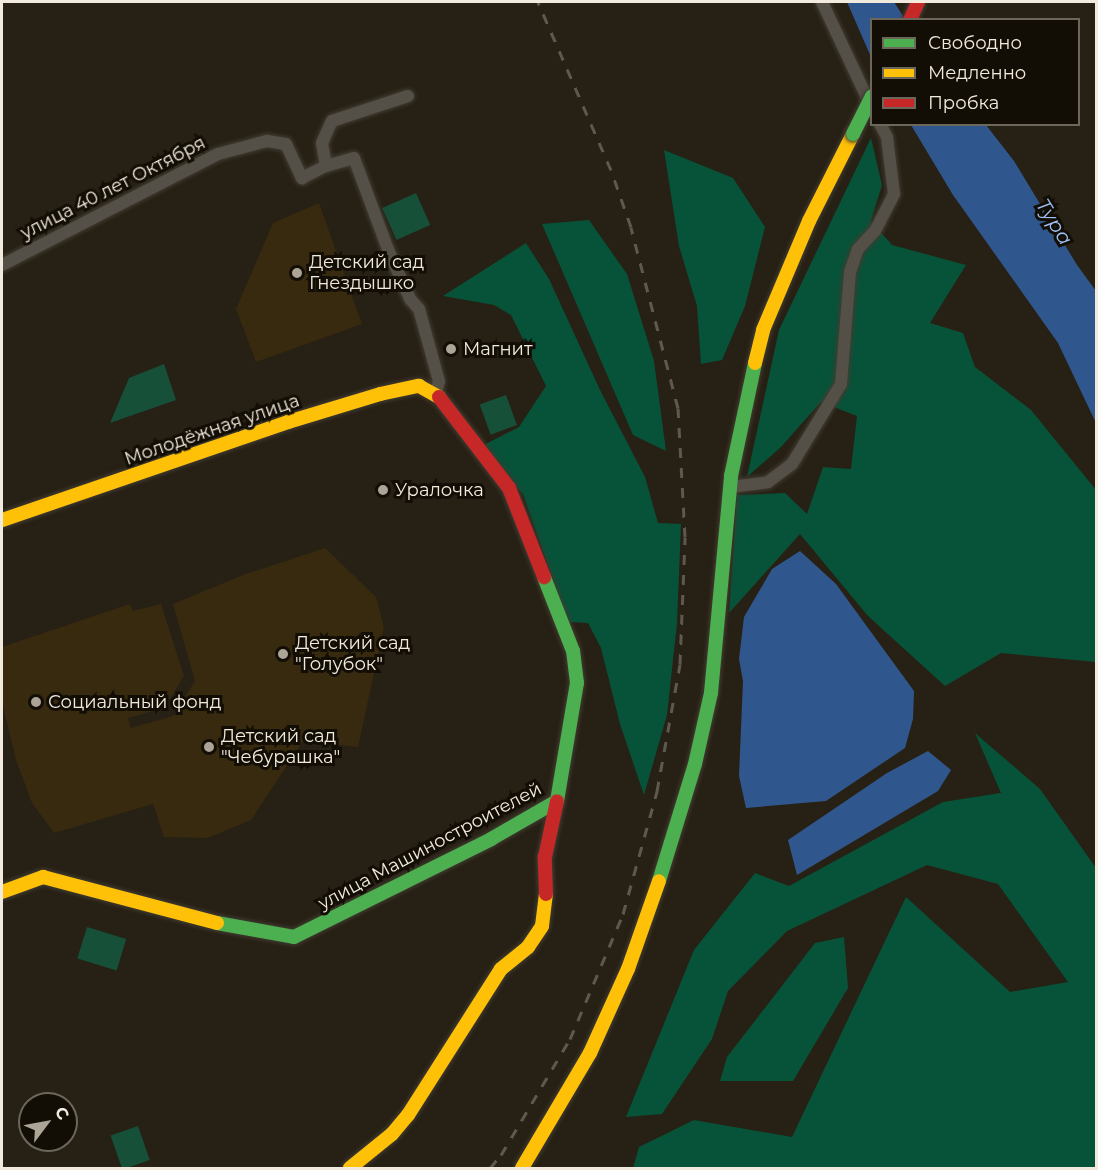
<!DOCTYPE html>
<meta charset="utf-8">
<style>
body{margin:0}
#map{position:relative;width:1098px;height:1170px;overflow:hidden;background:#272014;font-family:Montserrat,sans-serif}
div>[style]{position:absolute}
[style*='--x']{left:calc(var(--x)*1px);top:calc(var(--y)*1px);width:calc(var(--w)*1px);rotate:calc(var(--a)*1deg)}
.built>*{inset:0;background:#372a0e}
.green>*{inset:0;background:#165039;transform-origin:0 0}
.forest>*{inset:0;background:#075339}
.water>*{inset:0;background:#30578d}
.roads{filter:drop-shadow(0 0 2px #413c32) drop-shadow(0 0 2px #413c32)}
.street>*{height:12px;margin:-6px;padding:0 6px;transform-origin:6px;border-radius:6px;background:#555047}
.fast>*{height:14px;margin:-7px;padding:0 7px;transform-origin:7px;border-radius:7px;background:#4caf50}
.slow>*{height:14px;margin:-7px;padding:0 7px;transform-origin:7px;border-radius:7px;background:#ffc107}
.jam>*{height:14px;margin:-7px;padding:0 7px;transform-origin:7px;border-radius:7px;background:#c62828}
.rail>*{height:3px;margin-top:-1.5px;transform-origin:0;background:repeating-linear-gradient(90deg,#5e5850 0 10px,transparent 0 20px)}
.bridges{filter:drop-shadow(0 0 2px #413c32) drop-shadow(0 0 2px #413c32)}
.fast-bridge>*{height:14px;margin:-7px;padding:0 7px;transform-origin:7px;border-radius:7px;background:#4caf50}
.dots>*{width:16px;height:16px;translate:-50% -50%;box-sizing:border-box;border:3px solid #130e05;border-radius:50%}
span{translate:-50% -50%;white-space:nowrap;text-align:center;line-height:1.15;-webkit-text-stroke:6px #130e05;paint-order:stroke}
.street-label{font-size:18px;color:#f2ebdd}
.poi-label{font-size:18px;color:#f2ebdd}
.left{translate:0 -50%;text-align:left}
.water-label{font-size:20px;color:#9dc1f5;font-style:italic}
.frame{position:absolute;inset:0;border:3px solid #f2ebdd;pointer-events:none}
.legend{position:absolute;left:870px;top:18px;width:210px;height:108px;box-sizing:border-box;background:#130e05;border:2px solid #6c665b;margin:0;padding:8px 10px;list-style:none;font-size:18px;color:#f2ebdd}
.legend li{display:flex;align-items:center;gap:12px;height:30px}
.legend b{width:30px;border:2px solid #6c665b}
.north{position:absolute;left:18px;top:1092px;width:60px;height:60px;box-sizing:border-box;background:#130e05;border:2px solid #6c665b;border-radius:50%;rotate:58deg;font-size:16px;font-weight:700;line-height:24px;text-align:center;color:#f2ebdd}
.north::after{content:'';display:block;margin:auto;width:21px;height:27px;background:#aba497;clip-path:polygon(50% 0,100% 100%,50% 72%,0 100%)}
</style>
<div id="map">
<div class="built">
<div style="clip-path:polygon(319px 203px,362px 324px,256px 362px,236px 309px,273px 223px)"></div>
<div style="clip-path:polygon(325px 548px,376px 597px,384px 627px,358px 747px,303px 741px,251px 820px,208px 838px,164px 837px,153px 804px,54px 833px,32px 803px,16px 760px,2px 702px,2px 647px,130px 604px,133px 611px,161px 604px,184px 676px,164px 708px,128px 718px,131px 728px,173px 716px,195px 681px,173px 604px,243px 575px)"></div>
</div>
<div class="green">
<div style="left:416px;top:193px;width:35px;height:37px;rotate:66deg"></div>
<div style="clip-path:polygon(164px 364px,176px 400px,110px 423px,129px 378px)"></div>
<div style="left:506px;top:395px;width:32px;height:28px;rotate:70deg"></div>
<div style="left:87px;top:927px;width:41px;height:33px;rotate:17deg"></div>
<div style="left:138px;top:1126px;width:36px;height:29px;rotate:71deg"></div>
</div>
<div class="forest">
<div style="clip-path:polygon(871px 138px,882px 185px,871px 221px,892px 245px,966px 265px,930px 323px,963px 333px,975px 367px,1031px 410px,1096px 490px,1096px 662px,1001px 653px,945px 686px,868px 616px,800px 534px,729px 613px,737px 495px,785px 493px,807px 514px,823px 467px,851px 469px,857px 416px,821px 402px,780px 448px,747px 477px,779px 330px)"></div>
<div style="clip-path:polygon(664px 150px,733px 178px,765px 227px,745px 306px,722px 360px,701px 364px,697px 306px,679px 246px)"></div>
<div style="clip-path:polygon(589px 220px,627px 274px,654px 361px,666px 451px,633px 435px,542px 224px)"></div>
<div style="clip-path:polygon(526px 243px,549px 279px,600px 390px,645px 477px,658px 523px,681px 524px,677px 623px,667px 715px,644px 795px,620px 724px,601px 648px,588px 623px,568px 622px,523px 494px,480px 447px,519px 427px,546px 386px,511px 315px,494px 305px,443px 296px)"></div>
<div style="clip-path:polygon(975px 733px,1040px 789px,1096px 868px,1096px 1168px,633px 1168px,639px 1147px,694px 1120px,792px 1137px,906px 897px,1010px 992px,1068px 982px,998px 884px,927px 865px,787px 931px,728px 991px,712px 1039px,662px 1114px,626px 1117px,694px 950px,755px 873px,789px 886px,943px 802px,1001px 793px)"></div>
<div style="clip-path:polygon(844px 937px,848px 988px,793px 1081px,720px 1081px,727px 1057px,815px 943px)"></div>
</div>
<div class="water">
<div style="clip-path:polygon(847px 2px,894px 2px,905px 19px,872px 20px,871px 57px)"></div>
<div style="clip-path:polygon(911px 125px,986px 125px,1014px 161px,1077px 265px,1096px 291px,1096px 423px,1058px 343px,953px 195px)"></div>
<div style="clip-path:polygon(800px 551px,836px 584px,914px 691px,913px 719px,905px 748px,826px 801px,746px 808px,739px 776px,743px 681px,739px 659px,744px 617px,772px 569px)"></div>
<div style="clip-path:polygon(928px 751px,951px 770px,938px 791px,797px 875px,788px 840px,887px 773px)"></div>
</div>
<div class="roads">
<div class="street">
<div style="--x:822;--y:2;--w:115;--a:64.8"></div>
<div style="--x:326;--y:166;--w:23;--a:-100"></div>
<div style="--x:322;--y:143;--w:24;--a:-66"></div>
<div style="--x:332;--y:121;--w:80;--a:-18.2"></div>
<div style="--x:2;--y:265;--w:243;--a:-27.2"></div>
<div style="--x:218;--y:154;--w:51;--a:-14.9"></div>
<div style="--x:267;--y:141;--w:19;--a:9"></div>
<div style="--x:286;--y:144;--w:38;--a:65"></div>
<div style="--x:302;--y:178;--w:27;--a:-27"></div>
<div style="--x:326;--y:166;--w:29;--a:-16"></div>
<div style="--x:354;--y:158;--w:100;--a:69.6"></div>
<div style="--x:389;--y:252;--w:51;--a:65.9"></div>
<div style="--x:410;--y:299;--w:13;--a:48"></div>
<div style="--x:419;--y:309;--w:75;--a:74.5"></div>
<div style="--x:439;--y:381;--w:12;--a:104"></div>
<div style="--x:730;--y:487;--w:38;--a:-7"></div>
<div style="--x:768;--y:482;--w:30;--a:-37"></div>
<div style="--x:792;--y:464;--w:94;--a:-58.5"></div>
<div style="--x:841;--y:384;--w:112;--a:-85.4"></div>
<div style="--x:850;--y:272;--w:24;--a:-71"></div>
<div style="--x:858;--y:249;--w:25;--a:-47"></div>
<div style="--x:875;--y:231;--w:42;--a:-62.8"></div>
<div style="--x:894;--y:194;--w:57;--a:-97"></div>
<div style="--x:887;--y:137;--w:15;--a:-118"></div>
</div>
<div class="fast">
<div style="--x:659;--y:881;--w:122;--a:-72.9"></div>
<div style="--x:695;--y:764;--w:73;--a:-77.3"></div>
<div style="--x:711;--y:693;--w:218;--a:-84.7"></div>
<div style="--x:731;--y:476;--w:116;--a:-78"></div>
<div style="--x:217;--y:923;--w:78;--a:10.3"></div>
<div style="--x:294;--y:937;--w:220;--a:-26.4"></div>
<div style="--x:491;--y:839;--w:76;--a:-29.9"></div>
<div style="--x:557;--y:801;--w:120;--a:-80.4"></div>
<div style="--x:577;--y:683;--w:32;--a:-97"></div>
<div style="--x:573;--y:651;--w:79;--a:-111.4"></div>
</div>
<div class="slow">
<div style="--x:755;--y:363;--w:34;--a:-76"></div>
<div style="--x:763;--y:330;--w:118;--a:-67.1"></div>
<div style="--x:809;--y:221;--w:97;--a:-63.2"></div>
<div style="--x:2;--y:520;--w:302;--a:-18.9"></div>
<div style="--x:288;--y:422;--w:96;--a:-16.9"></div>
<div style="--x:380;--y:394;--w:40;--a:-12"></div>
<div style="--x:419;--y:386;--w:23;--a:29"></div>
<div style="--x:2;--y:892;--w:44;--a:-20.1"></div>
<div style="--x:43;--y:877;--w:180;--a:14.8"></div>
<div style="--x:350;--y:1168;--w:54;--a:-39"></div>
<div style="--x:392;--y:1134;--w:25;--a:-50"></div>
<div style="--x:408;--y:1115;--w:173;--a:-57.5"></div>
<div style="--x:501;--y:969;--w:35;--a:-39"></div>
<div style="--x:528;--y:947;--w:25;--a:-56"></div>
<div style="--x:542;--y:926;--w:32;--a:-83"></div>
<div style="--x:522;--y:1168;--w:134;--a:-59.4"></div>
<div style="--x:590;--y:1053;--w:92;--a:-65.7"></div>
<div style="--x:628;--y:969;--w:93;--a:-70.6"></div>
</div>
<div class="jam">
<div style="--x:910;--y:20;--w:20;--a:-66"></div>
<div style="--x:439;--y:397;--w:115;--a:52.4"></div>
<div style="--x:509;--y:488;--w:96;--a:68.5"></div>
<div style="--x:546;--y:894;--w:37;--a:-92"></div>
<div style="--x:545;--y:857;--w:57;--a:-77.9"></div>
</div>
</div>
<div class="rail">
<div style="--x:490;--y:1168;--w:17;--a:-50"></div>
<div style="--x:501;--y:1155;--w:135;--a:-59.3"></div>
<div style="--x:570;--y:1039;--w:136;--a:-67"></div>
<div style="--x:623;--y:914;--w:128;--a:-74.5"></div>
<div style="--x:657;--y:791;--w:129;--a:-79.7"></div>
<div style="--x:680;--y:664;--w:127;--a:-87.7"></div>
<div style="--x:685;--y:537;--w:129;--a:-93.1"></div>
<div style="--x:678;--y:408;--w:187;--a:-104.6"></div>
<div style="--x:631;--y:227;--w:60;--a:-109.3"></div>
<div style="--x:611;--y:170;--w:183;--a:-113.5"></div>
</div>
<div class="bridges">
<div class="fast-bridge">
<div style="--x:853;--y:134;--w:42;--a:-63.4"></div>
</div>
</div>
<div class="dots">
<div style="left:297px;top:273px;background:#aba497"></div>
<div style="left:451px;top:349px;background:#aba497"></div>
<div style="left:383px;top:490px;background:#aba497"></div>
<div style="left:283px;top:654px;background:#aba497"></div>
<div style="left:36px;top:702px;background:#aba497"></div>
<div style="left:209px;top:747px;background:#aba497"></div>
</div>
<div class="street-label">
<span style="left:113px;top:188px;rotate:-27deg">улица 40 лет Октября</span>
<span style="left:212px;top:430px;rotate:-19deg">Молодёжная улица</span>
<span style="left:430px;top:846px;rotate:-28deg">улица Машиностроителей</span>
</div>
<div class="poi-label">
<span class="left" style="left:309px;top:273px">Детский сад<br>Гнездышко</span>
<span class="left" style="left:463px;top:349px">Магнит</span>
<span class="left" style="left:395px;top:490px">Уралочка</span>
<span class="left" style="left:295px;top:654px">Детский сад<br>"Голубок"</span>
<span class="left" style="left:48px;top:702px">Социальный фонд</span>
<span class="left" style="left:221px;top:747px">Детский сад<br>"Чебурашка"</span>
</div>
<div class="water-label">
<span style="left:1054px;top:222px;rotate:58deg">Тура</span>
</div>
<div class="frame"></div>
<ul class="legend">
<li><b style="height:8px;background:#4caf50"></b>Свободно</li>
<li><b style="height:8px;background:#ffc107"></b>Медленно</li>
<li><b style="height:8px;background:#c62828"></b>Пробка</li>
</ul>
<div class="north">С</div>
</div>
